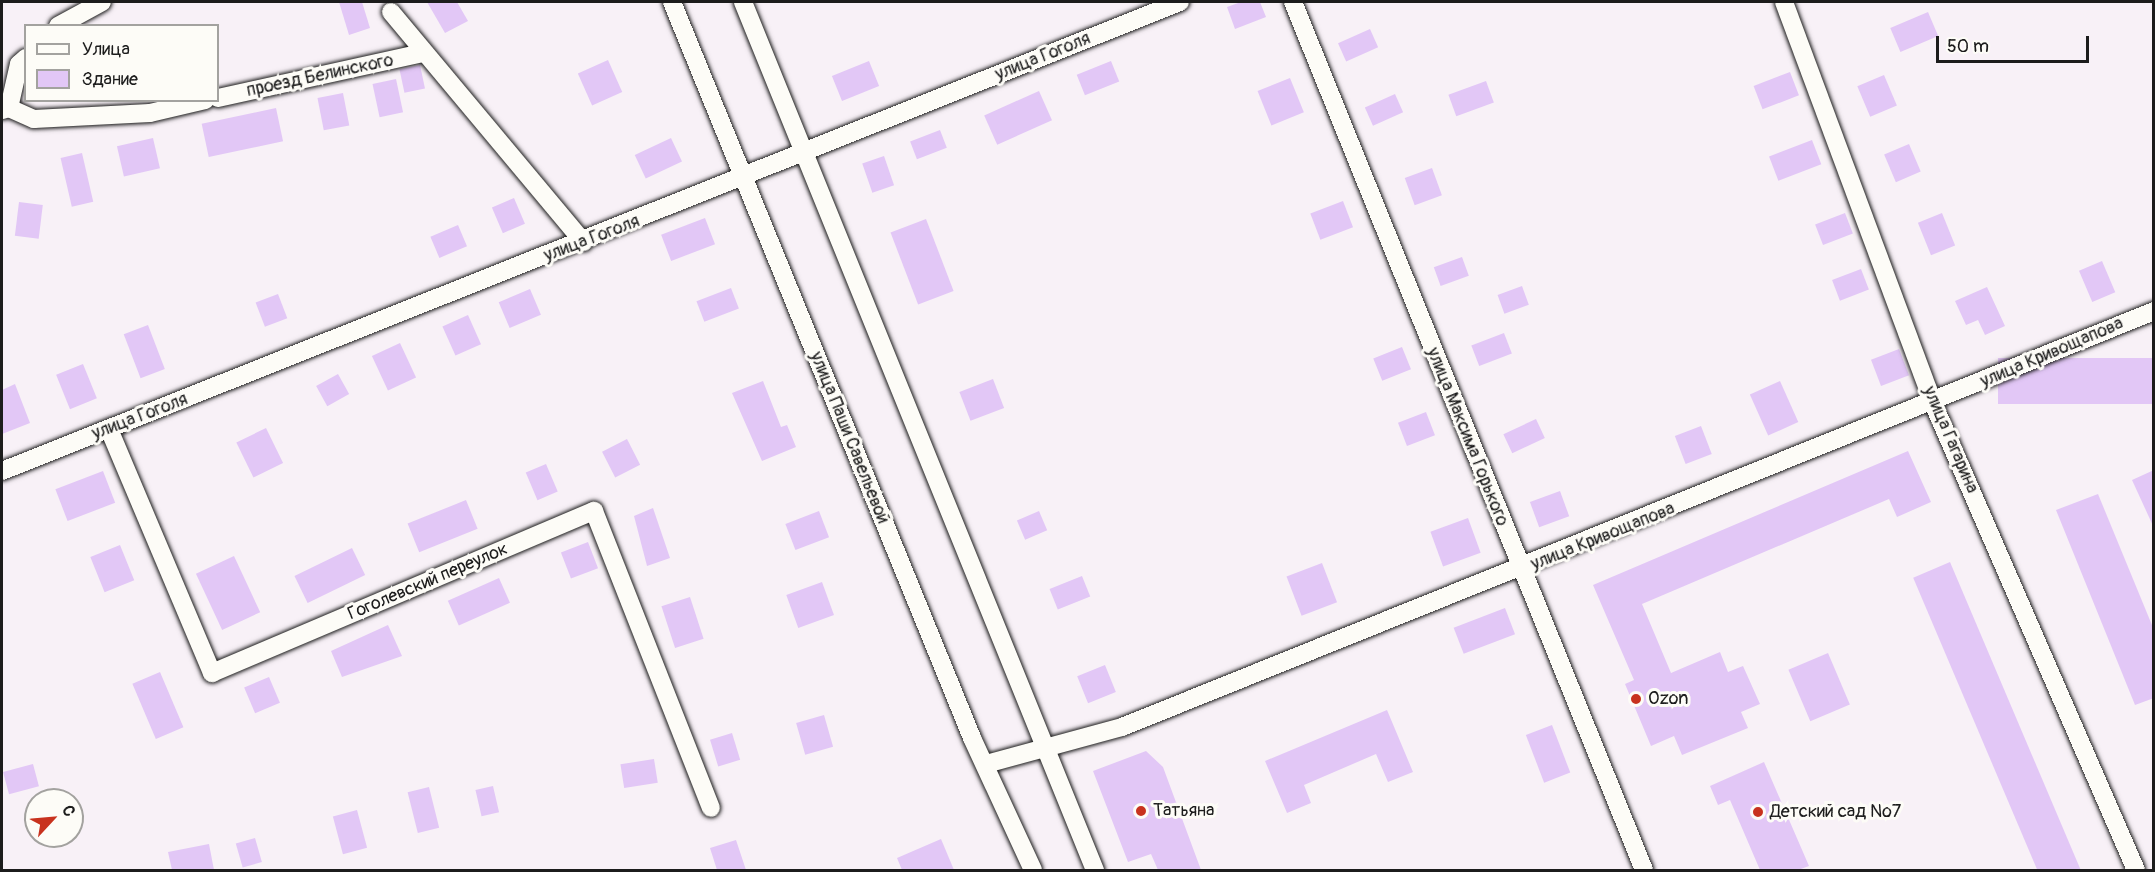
<!DOCTYPE html>
<meta charset="utf-8">
<style>
body{margin:0}
#map{position:relative;width:2155px;height:872px;overflow:hidden;background:#f8f1f7;font-family:Pangolin,sans-serif}
div>[style]{position:absolute}
[style*='--x']{left:calc(var(--x)*1px);top:calc(var(--y)*1px);width:calc(var(--w)*1px);rotate:calc(var(--a)*1deg)}
.building>*{inset:0;background:#e2c7f6;transform-origin:0 0}
.roads{filter:drop-shadow(0 0 2px #1c1c1c) drop-shadow(0 0 2px #1c1c1c)}
.minor>*{height:18px;margin:-9px;padding:0 9px;transform-origin:9px;border-radius:9px;background:#fdfcf7}
.dots>*{width:16px;height:16px;translate:-50% -50%;box-sizing:border-box;border:3px solid #fdfcf7;border-radius:50%}
span{translate:-50% -50%;white-space:nowrap;text-align:center;line-height:1.15;-webkit-text-stroke:6px #fdfcf7;paint-order:stroke}
.street-label{font-size:18px;color:#1c1c1c}
.poi-label{font-size:18px;color:#1c1c1c}
.left{translate:0 -50%;text-align:left}
.frame{position:absolute;inset:0;border:3px solid #1c1c1c;pointer-events:none}
.legend{position:absolute;left:24px;top:24px;width:195px;height:78px;box-sizing:border-box;background:#fdfcf7;border:2px solid #a3a29f;margin:0;padding:8px 10px;list-style:none;font-size:18px;color:#1c1c1c}
.legend li{display:flex;align-items:center;gap:12px;height:30px}
.legend b{width:30px;border:2px solid #a3a29f}
.north{position:absolute;left:24px;top:788px;width:60px;height:60px;box-sizing:border-box;background:#fdfcf7;border:2px solid #a3a29f;border-radius:50%;rotate:64deg;font-size:16px;font-weight:700;line-height:24px;text-align:center;color:#1c1c1c}
.north::after{content:'';display:block;margin:auto;width:21px;height:27px;background:#c8321e;clip-path:polygon(50% 0,100% 100%,50% 72%,0 100%)}
.scale{position:absolute;left:1936px;top:36px;width:153px;height:27px;box-sizing:border-box;border:3px solid #1c1c1c;border-top:0;padding-left:8px;font-size:18px;line-height:21px;white-space:nowrap;color:#1c1c1c;-webkit-text-stroke:4px #fdfcf7;paint-order:stroke}
</style>
<div id="map">
<div class="building">
<div style="clip-path:polygon(339px 2px,362px 2px,370px 28px,349px 35px)"></div>
<div style="clip-path:polygon(427px 2px,457px 2px,468px 21px,445px 33px)"></div>
<div style="clip-path:polygon(1241px 2px,1260px 2px,1266px 17px,1235px 29px,1227px 7px)"></div>
<div style="left:1928px;top:12px;width:26px;height:41px;rotate:67deg"></div>
<div style="left:1370px;top:29px;width:20px;height:35px;rotate:66deg"></div>
<div style="left:608px;top:60px;width:35px;height:33px;rotate:66deg"></div>
<div style="left:869px;top:61px;width:27px;height:40px;rotate:68deg"></div>
<div style="left:1111px;top:61px;width:22px;height:37px;rotate:68deg"></div>
<div style="left:420px;top:65px;width:24px;height:21px;rotate:78deg"></div>
<div style="left:1790px;top:72px;width:25px;height:39px;rotate:69deg"></div>
<div style="left:1884px;top:75px;width:33px;height:29px;rotate:67deg"></div>
<div style="left:1290px;top:78px;width:37px;height:35px;rotate:68deg"></div>
<div style="left:396px;top:79px;width:34px;height:24px;rotate:78deg"></div>
<div style="left:1486px;top:81px;width:23px;height:40px;rotate:70deg"></div>
<div style="left:1039px;top:91px;width:32px;height:60px;rotate:66deg"></div>
<div style="left:343px;top:93px;width:33px;height:26px;rotate:79deg"></div>
<div style="left:1395px;top:94px;width:20px;height:33px;rotate:66deg"></div>
<div style="left:276px;top:108px;width:34px;height:76px;rotate:78deg"></div>
<div style="left:940px;top:130px;width:19px;height:32px;rotate:69deg"></div>
<div style="left:153px;top:138px;width:31px;height:37px;rotate:77deg"></div>
<div style="left:671px;top:138px;width:26px;height:40px;rotate:65deg"></div>
<div style="left:1812px;top:140px;width:26px;height:46px;rotate:69deg"></div>
<div style="left:1909px;top:144px;width:30px;height:27px;rotate:67deg"></div>
<div style="left:82px;top:153px;width:50px;height:22px;rotate:77deg"></div>
<div style="left:884px;top:156px;width:31px;height:23px;rotate:71deg"></div>
<div style="left:1432px;top:168px;width:29px;height:29px;rotate:70deg"></div>
<div style="left:514px;top:198px;width:28px;height:24px;rotate:67deg"></div>
<div style="left:1343px;top:201px;width:28px;height:35px;rotate:69deg"></div>
<div style="left:19px;top:202px;width:24px;height:34px;rotate:7deg"></div>
<div style="left:1845px;top:213px;width:22px;height:32px;rotate:69deg"></div>
<div style="left:1942px;top:213px;width:35px;height:26px;rotate:68deg"></div>
<div style="left:705px;top:218px;width:28px;height:47px;rotate:69deg"></div>
<div style="left:926px;top:219px;width:77px;height:38px;rotate:69deg"></div>
<div style="left:458px;top:225px;width:23px;height:30px;rotate:67deg"></div>
<div style="left:1462px;top:257px;width:20px;height:30px;rotate:70deg"></div>
<div style="left:2102px;top:261px;width:34px;height:25px;rotate:67deg"></div>
<div style="left:1861px;top:269px;width:22px;height:31px;rotate:69deg"></div>
<div style="left:1522px;top:286px;width:20px;height:26px;rotate:70deg"></div>
<div style="clip-path:polygon(1987px 287px,2005px 326px,1985px 335px,1978px 320px,1966px 325px,1955px 301px)"></div>
<div style="left:731px;top:288px;width:22px;height:37px;rotate:69deg"></div>
<div style="left:530px;top:289px;width:28px;height:34px;rotate:67deg"></div>
<div style="left:278px;top:294px;width:26px;height:24px;rotate:69deg"></div>
<div style="left:468px;top:315px;width:32px;height:28px;rotate:66deg"></div>
<div style="left:148px;top:325px;width:47px;height:26px;rotate:69deg"></div>
<div style="left:1504px;top:333px;width:22px;height:35px;rotate:69deg"></div>
<div style="left:400px;top:343px;width:38px;height:31px;rotate:65deg"></div>
<div style="left:1402px;top:347px;width:24px;height:31px;rotate:68deg"></div>
<div style="left:1899px;top:349px;width:28px;height:30px;rotate:69deg"></div>
<div style="left:2154px;top:358px;width:46px;height:156px;rotate:90deg"></div>
<div style="left:83px;top:364px;width:37px;height:29px;rotate:68deg"></div>
<div style="left:338px;top:374px;width:23px;height:25px;rotate:61deg"></div>
<div style="left:993px;top:379px;width:31px;height:36px;rotate:69deg"></div>
<div style="clip-path:polygon(763px 381px,781px 427px,787px 425px,796px 447px,762px 461px,732px 393px)"></div>
<div style="left:1780px;top:381px;width:45px;height:33px;rotate:66deg"></div>
<div style="clip-path:polygon(15px 384px,30px 423px,2px 434px,2px 390px)"></div>
<div style="left:1426px;top:412px;width:25px;height:30px;rotate:69deg"></div>
<div style="left:1536px;top:419px;width:21px;height:36px;rotate:65deg"></div>
<div style="left:1701px;top:426px;width:30px;height:28px;rotate:69deg"></div>
<div style="left:266px;top:428px;width:39px;height:33px;rotate:64deg"></div>
<div style="left:627px;top:439px;width:29px;height:28px;rotate:63deg"></div>
<div style="clip-path:polygon(1908px 451px,1931px 502px,1897px 517px,1889px 499px,1642px 604px,1671px 673px,1720px 652px,1728px 672px,1743px 666px,1760px 704px,1741px 712px,1748px 728px,1682px 755px,1674px 736px,1651px 746px,1625px 684px,1634px 680px,1593px 585px)"></div>
<div style="left:546px;top:464px;width:30px;height:22px;rotate:67deg"></div>
<div style="clip-path:polygon(2154px 470px,2154px 528px,2132px 480px)"></div>
<div style="left:103px;top:471px;width:34px;height:51px;rotate:69deg"></div>
<div style="left:1560px;top:491px;width:27px;height:32px;rotate:70deg"></div>
<div style="clip-path:polygon(2098px 494px,2154px 630px,2154px 698px,2135px 705px,2056px 510px)"></div>
<div style="left:466px;top:500px;width:31px;height:63px;rotate:68deg"></div>
<div style="clip-path:polygon(653px 508px,670px 558px,647px 566px,634px 516px)"></div>
<div style="left:819px;top:511px;width:28px;height:36px;rotate:69deg"></div>
<div style="left:1039px;top:511px;width:21px;height:24px;rotate:67deg"></div>
<div style="left:1468px;top:518px;width:37px;height:40px;rotate:70deg"></div>
<div style="left:588px;top:542px;width:28px;height:29px;rotate:69deg"></div>
<div style="left:120px;top:545px;width:38px;height:32px;rotate:68deg"></div>
<div style="left:352px;top:548px;width:30px;height:64px;rotate:64deg"></div>
<div style="left:234px;top:556px;width:62px;height:42px;rotate:65deg"></div>
<div style="left:1950px;top:562px;width:334px;height:40px;rotate:67deg"></div>
<div style="left:1322px;top:563px;width:42px;height:38px;rotate:69deg"></div>
<div style="left:1082px;top:576px;width:22px;height:35px;rotate:68deg"></div>
<div style="left:499px;top:578px;width:27px;height:56px;rotate:66deg"></div>
<div style="left:822px;top:582px;width:35px;height:38px;rotate:70deg"></div>
<div style="left:690px;top:597px;width:44px;height:30px;rotate:72deg"></div>
<div style="left:1505px;top:608px;width:28px;height:55px;rotate:69deg"></div>
<div style="clip-path:polygon(388px 625px,402px 656px,342px 677px,331px 651px)"></div>
<div style="left:1828px;top:653px;width:56px;height:43px;rotate:67deg"></div>
<div style="left:1105px;top:665px;width:29px;height:30px;rotate:68deg"></div>
<div style="left:160px;top:672px;width:60px;height:30px;rotate:67deg"></div>
<div style="left:269px;top:677px;width:28px;height:27px;rotate:67deg"></div>
<div style="clip-path:polygon(1387px 710px,1413px 772px,1388px 782px,1376px 754px,1304px 785px,1311px 803px,1287px 813px,1265px 761px)"></div>
<div style="left:824px;top:715px;width:33px;height:29px;rotate:74deg"></div>
<div style="left:1552px;top:725px;width:51px;height:28px;rotate:69deg"></div>
<div style="left:732px;top:733px;width:28px;height:23px;rotate:73deg"></div>
<div style="clip-path:polygon(1146px 751px,1163px 767px,1201px 870px,1158px 870px,1151px 854px,1128px 862px,1093px 771px)"></div>
<div style="left:654px;top:759px;width:24px;height:34px;rotate:81deg"></div>
<div style="clip-path:polygon(1764px 762px,1809px 866px,1798px 870px,1760px 870px,1730px 800px,1718px 805px,1710px 786px)"></div>
<div style="left:33px;top:764px;width:23px;height:31px;rotate:75deg"></div>
<div style="left:493px;top:786px;width:27px;height:18px;rotate:77deg"></div>
<div style="left:429px;top:787px;width:42px;height:22px;rotate:76deg"></div>
<div style="left:357px;top:810px;width:39px;height:25px;rotate:75deg"></div>
<div style="left:255px;top:838px;width:25px;height:20px;rotate:74deg"></div>
<div style="clip-path:polygon(941px 839px,954px 870px,902px 870px,897px 858px)"></div>
<div style="clip-path:polygon(736px 840px,746px 870px,717px 870px,710px 848px)"></div>
<div style="clip-path:polygon(209px 844px,214px 870px,172px 870px,168px 852px)"></div>
</div>
<div class="roads">
<div class="minor">
<div style="--x:672;--y:2;--w:795;--a:67.82"></div>
<div style="--x:972;--y:738;--w:145;--a:65.2"></div>
<div style="--x:743;--y:2;--w:937;--a:67.93"></div>
<div style="--x:1293;--y:2;--w:936;--a:67.98"></div>
<div style="--x:1784;--y:2;--w:428;--a:69.6"></div>
<div style="--x:1933;--y:403;--w:509;--a:66.51"></div>
<div style="--x:391;--y:12;--w:300;--a:50.1"></div>
<div style="--x:58;--y:26;--w:50;--a:-28.6"></div>
<div style="--x:218;--y:98;--w:210;--a:-12.4"></div>
<div style="--x:9;--y:108;--w:45;--a:-77.2"></div>
<div style="--x:19;--y:64;--w:9;--a:-41"></div>
<div style="--x:2;--y:110;--w:7;--a:-16"></div>
<div style="--x:9;--y:108;--w:27;--a:24"></div>
<div style="--x:34;--y:119;--w:116;--a:-3"></div>
<div style="--x:150;--y:113;--w:57;--a:-13.3"></div>
<div style="--x:109;--y:429;--w:265;--a:67.1"></div>
<div style="--x:212;--y:673;--w:415;--a:-23"></div>
<div style="--x:594;--y:511;--w:319;--a:68.5"></div>
<div style="--x:2;--y:471;--w:1268;--a:-21.71"></div>
<div style="--x:986;--y:764;--w:141;--a:-15.2"></div>
<div style="--x:1122;--y:727;--w:1113;--a:-21.95"></div>
</div>
</div>
<div class="dots">
<div style="left:1636px;top:699px;background:#c8321e"></div>
<div style="left:1141px;top:811px;background:#c8321e"></div>
<div style="left:1758px;top:812px;background:#c8321e"></div>
</div>
<div class="street-label">
<span style="left:1043px;top:57px;rotate:-22deg">улица Гоголя</span>
<span style="left:320px;top:76px;rotate:-12deg">проезд Белинского</span>
<span style="left:592px;top:239px;rotate:-21deg">улица Гоголя</span>
<span style="left:2052px;top:353px;rotate:-23deg">улица Кривощапова</span>
<span style="left:140px;top:417px;rotate:-21deg">улица Гоголя</span>
<span style="left:1467px;top:437px;rotate:68deg">улица Максима Горького</span>
<span style="left:849px;top:438px;rotate:68deg">улица Паши Савельевой</span>
<span style="left:1950px;top:440px;rotate:67deg">улица Гагарина</span>
<span style="left:1603px;top:537px;rotate:-22deg">улица Кривощапова</span>
<span style="left:428px;top:582px;rotate:-23deg">Гоголевский переулок</span>
</div>
<div class="poi-label">
<span class="left" style="left:1648px;top:699px">Ozon</span>
<span class="left" style="left:1153px;top:811px">Татьяна</span>
<span class="left" style="left:1770px;top:812px">Детский сад №7</span>
</div>
<div class="frame"></div>
<ul class="legend">
<li><b style="height:8px;background:#fdfcf7"></b>Улица</li>
<li><b style="height:16px;background:#e2c7f6"></b>Здание</li>
</ul>
<div class="north">С</div>
<div class="scale">50 m</div>
</div>
